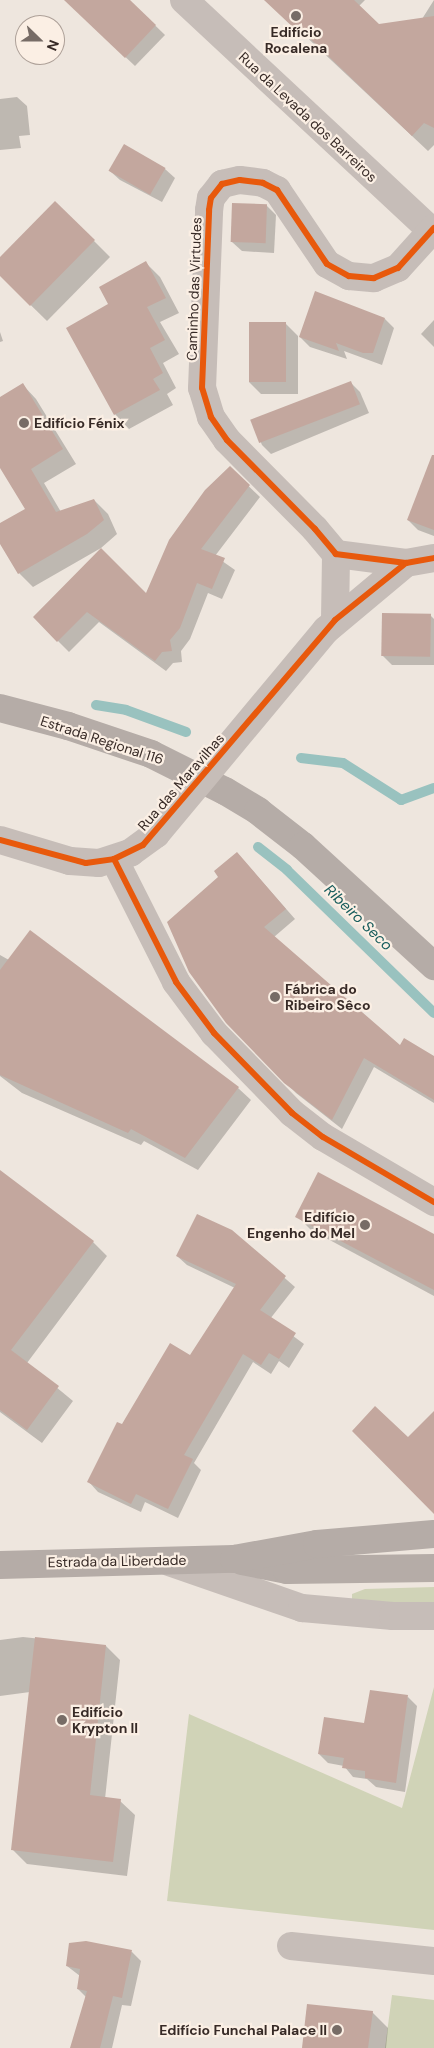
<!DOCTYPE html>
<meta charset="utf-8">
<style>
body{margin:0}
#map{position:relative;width:434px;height:2048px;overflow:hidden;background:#eee6de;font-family:"DM Sans",sans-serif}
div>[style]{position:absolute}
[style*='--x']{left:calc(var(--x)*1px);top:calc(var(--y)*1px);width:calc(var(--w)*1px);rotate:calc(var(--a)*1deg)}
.green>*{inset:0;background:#d0d3b7}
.shadow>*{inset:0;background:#0003}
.stream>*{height:10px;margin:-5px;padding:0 5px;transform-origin:5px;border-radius:5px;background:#99c2bf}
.building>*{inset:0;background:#c3a79e;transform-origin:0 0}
.minor>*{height:28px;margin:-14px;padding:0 14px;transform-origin:14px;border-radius:14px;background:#c6bdb8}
.major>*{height:28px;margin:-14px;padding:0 14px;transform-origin:14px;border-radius:14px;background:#b5aca7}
.minor-bridge>*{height:28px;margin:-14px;padding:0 14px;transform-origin:14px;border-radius:14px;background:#c6bdb8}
.cycleway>*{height:6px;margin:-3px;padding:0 3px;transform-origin:3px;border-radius:3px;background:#e8590c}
.dots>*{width:14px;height:14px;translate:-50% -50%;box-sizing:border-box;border:2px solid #fbefe4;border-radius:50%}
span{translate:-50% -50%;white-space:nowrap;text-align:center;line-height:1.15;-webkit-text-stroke:4.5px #fbefe4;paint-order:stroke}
.poi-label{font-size:14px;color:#372a26;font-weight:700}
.left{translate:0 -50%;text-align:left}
.right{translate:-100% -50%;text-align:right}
.street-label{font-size:14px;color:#372a26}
.water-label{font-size:15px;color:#175c5c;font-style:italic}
.north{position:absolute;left:15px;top:15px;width:50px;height:50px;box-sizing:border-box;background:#fbefe4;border:1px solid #ada098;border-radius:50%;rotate:112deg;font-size:14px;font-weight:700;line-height:20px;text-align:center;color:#372a26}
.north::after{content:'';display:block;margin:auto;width:18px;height:22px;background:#776c66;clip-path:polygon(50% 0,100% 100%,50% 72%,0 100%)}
</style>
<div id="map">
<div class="green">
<div style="clip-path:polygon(434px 1587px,434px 1602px,366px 1602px,352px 1599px,352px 1594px,365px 1589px)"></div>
<div style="clip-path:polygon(434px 1687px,434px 1930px,167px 1901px,189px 1714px,402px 1808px)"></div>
<div style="clip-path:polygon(392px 1995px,434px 2000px,434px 2048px,385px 2048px)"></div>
</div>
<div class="shadow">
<div style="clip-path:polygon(86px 0,129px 0,165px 35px,135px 66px,86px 20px)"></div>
<div style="clip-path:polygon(267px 0,365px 0,359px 6px,378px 26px,422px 19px,434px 0,434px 145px,428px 151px)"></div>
<div style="clip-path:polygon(17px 97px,27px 106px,30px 135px,19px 136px,21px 148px,0 150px,0 99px)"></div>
<div style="clip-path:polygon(165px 169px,175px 178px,162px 202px,120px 180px,110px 171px)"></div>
<div style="clip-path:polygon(55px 202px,110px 257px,47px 321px,0 275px,0 259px)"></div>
<div style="clip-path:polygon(266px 205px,276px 215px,274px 253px,242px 251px,232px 242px)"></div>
<div style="clip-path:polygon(146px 263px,160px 277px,179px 313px,160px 322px,179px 354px,163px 363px,176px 388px,167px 394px,173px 405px,129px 429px,115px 414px)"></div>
<div style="clip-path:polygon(385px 319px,394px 328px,382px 365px,344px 351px,347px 359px,310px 347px,300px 337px)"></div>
<div style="clip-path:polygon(434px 320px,434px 347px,421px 334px)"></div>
<div style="clip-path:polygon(285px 323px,298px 336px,298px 394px,261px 394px,249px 382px)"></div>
<div style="clip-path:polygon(0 332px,3px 341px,0 342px)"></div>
<div style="clip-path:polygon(351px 383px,360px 392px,369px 413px,271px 454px,262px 445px,253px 425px)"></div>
<div style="clip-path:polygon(23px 385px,36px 399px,76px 464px,44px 483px,61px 512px,94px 500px,108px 514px,117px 534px,101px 548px,33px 587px,19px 573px,0 541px,0 524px,27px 510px,0 465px,0 399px)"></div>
<div style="clip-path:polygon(230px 468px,260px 497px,215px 556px,235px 570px,222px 599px,208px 593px,190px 639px,181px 651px,182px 662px,173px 663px,166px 671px,99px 622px,69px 652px,34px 617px,147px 596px)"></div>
<div style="clip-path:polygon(434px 499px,434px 536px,418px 530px,408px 520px)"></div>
<div style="clip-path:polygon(430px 615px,434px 619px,434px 665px,392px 665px,382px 655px)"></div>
<div style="clip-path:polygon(237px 853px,295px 919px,274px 937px,400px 1047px,434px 1058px,434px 1103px,374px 1067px,342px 1129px,296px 1093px,227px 1022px,220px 877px)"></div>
<div style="clip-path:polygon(0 955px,238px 1088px,251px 1100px,198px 1170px,144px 1141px,141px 1145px,22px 1093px,0 1076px)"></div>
<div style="clip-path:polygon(0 1177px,93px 1242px,107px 1256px,27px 1363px,73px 1401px,42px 1443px,0 1412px)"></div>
<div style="clip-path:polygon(297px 1216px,434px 1236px,434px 1296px,311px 1230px)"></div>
<div style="clip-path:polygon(231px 1231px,295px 1287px,270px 1319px,304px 1344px,289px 1368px,279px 1361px,271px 1374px,253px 1362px,194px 1463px,201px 1470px,178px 1518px,145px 1502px,141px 1512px,98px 1492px,89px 1482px,122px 1426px,191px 1356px,235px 1288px,187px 1265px,177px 1256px)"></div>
<div style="clip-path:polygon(23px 1637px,106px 1646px,120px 1660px,105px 1799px,120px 1801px,135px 1815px,127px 1876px,27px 1864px,13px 1850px,30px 1692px,0 1696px,0 1640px)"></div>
<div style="clip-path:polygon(408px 1697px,417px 1706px,405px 1792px,376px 1787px,367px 1779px,353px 1777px,344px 1766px,328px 1763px,319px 1754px)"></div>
<div style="clip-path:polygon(132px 1952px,141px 1961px,131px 2006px,122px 2005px,112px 2048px,71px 2048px,86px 1997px,78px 1989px,80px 1976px,67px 1966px)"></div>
<div style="clip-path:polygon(372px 2012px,388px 2028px,386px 2048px,303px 2048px)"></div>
</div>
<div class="stream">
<div style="--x:96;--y:705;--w:30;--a:9"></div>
<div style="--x:126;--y:710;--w:64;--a:20.1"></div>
<div style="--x:301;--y:758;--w:42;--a:6.8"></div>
<div style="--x:343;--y:763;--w:69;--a:32.5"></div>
<div style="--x:401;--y:800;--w:35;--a:-20"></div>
<div style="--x:258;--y:847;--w:37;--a:38"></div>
<div style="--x:287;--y:870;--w:205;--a:44.2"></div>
</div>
<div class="building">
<div style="clip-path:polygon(64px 0,130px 0,156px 25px,125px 58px)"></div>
<div style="clip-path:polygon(264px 0,354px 0,379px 24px,434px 16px,434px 128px,424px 123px,412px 136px,299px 28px,297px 31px)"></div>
<div style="left:124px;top:144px;width:48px;height:31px;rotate:30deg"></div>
<div style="clip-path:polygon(55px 201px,95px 240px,30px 306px,0 276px,0 257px)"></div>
<div style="left:232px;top:203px;width:35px;height:39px;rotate:2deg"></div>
<div style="clip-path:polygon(146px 261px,166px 298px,147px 307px,165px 340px,150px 348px,163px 373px,153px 379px,160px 390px,114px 415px,66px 328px,108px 304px,99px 287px)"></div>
<div style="clip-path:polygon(315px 291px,385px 318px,373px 353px,363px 353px,336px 343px,339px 351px,299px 337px)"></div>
<div style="left:249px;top:322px;width:37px;height:60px"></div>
<div style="left:351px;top:381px;width:25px;height:108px;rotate:69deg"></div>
<div style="clip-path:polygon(23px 383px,63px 449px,31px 469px,56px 512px,94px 499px,104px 520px,87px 534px,18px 574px,0 544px,0 523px,25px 509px,0 468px,0 397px)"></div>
<div style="clip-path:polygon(432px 455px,434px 455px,434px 530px,407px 520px)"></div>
<div style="clip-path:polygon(230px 466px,250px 485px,201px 549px,225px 558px,212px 589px,197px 583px,180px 628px,170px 640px,172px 651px,162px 652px,155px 661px,87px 612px,57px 642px,33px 617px,101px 548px,146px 593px,169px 540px,205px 490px)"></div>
<div style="left:382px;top:613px;width:49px;height:43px;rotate:1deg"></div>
<div style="clip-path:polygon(237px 852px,286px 909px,264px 927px,400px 1045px,404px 1038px,434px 1056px,434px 1100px,364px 1058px,332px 1120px,284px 1083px,226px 1023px,189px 972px,167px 922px,218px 877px,214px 871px)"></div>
<div style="clip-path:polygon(30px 930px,239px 1087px,185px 1158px,131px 1129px,128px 1133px,0 1075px,0 970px)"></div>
<div style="clip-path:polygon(0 1170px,94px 1241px,11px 1350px,59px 1386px,27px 1430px,0 1410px)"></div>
<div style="clip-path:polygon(318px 1172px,434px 1234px,434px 1290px,295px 1217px)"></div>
<div style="clip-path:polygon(197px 1214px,232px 1230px,286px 1276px,260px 1310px,296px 1333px,279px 1359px,269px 1353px,261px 1365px,243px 1354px,184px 1455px,193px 1459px,168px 1509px,136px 1494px,131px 1504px,87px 1482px,117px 1422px,122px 1424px,170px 1343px,190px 1355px,236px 1284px,176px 1256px)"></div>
<div style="clip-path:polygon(375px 1406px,408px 1437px,434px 1411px,434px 1514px,352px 1431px)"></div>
<div style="clip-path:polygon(35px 1637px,106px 1645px,90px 1795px,121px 1799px,113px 1862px,11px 1850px)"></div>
<div style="clip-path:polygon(370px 1690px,408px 1695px,396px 1783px,365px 1778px,365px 1771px,342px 1768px,344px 1758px,318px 1754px,324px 1717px,364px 1723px)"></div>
<div style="clip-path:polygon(86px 1941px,132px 1950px,122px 1998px,113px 1996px,100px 2048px,70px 2048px,87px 1991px,77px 1989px,80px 1969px,66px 1966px,69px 1943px)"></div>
<div style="clip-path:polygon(307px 2004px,373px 2011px,368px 2048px,302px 2048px)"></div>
</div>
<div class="minor">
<div style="--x:184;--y:0;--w:342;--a:43"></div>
<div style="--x:406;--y:563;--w:71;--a:-172.7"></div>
<div style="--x:336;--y:554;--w:33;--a:-130"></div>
<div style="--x:315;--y:529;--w:125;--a:-134.7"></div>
<div style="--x:227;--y:440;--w:28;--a:-125"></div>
<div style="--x:211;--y:417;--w:30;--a:-107"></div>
<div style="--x:202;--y:388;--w:178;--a:-87.7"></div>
<div style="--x:209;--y:210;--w:12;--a:-81"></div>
<div style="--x:211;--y:198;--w:18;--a:-52"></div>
<div style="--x:222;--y:184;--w:18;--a:-13"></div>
<div style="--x:240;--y:180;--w:23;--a:7"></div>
<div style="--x:263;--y:183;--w:16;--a:27"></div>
<div style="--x:277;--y:190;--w:89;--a:56"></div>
<div style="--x:327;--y:264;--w:25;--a:29"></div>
<div style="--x:349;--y:276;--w:25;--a:5"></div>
<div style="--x:374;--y:278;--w:26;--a:-23"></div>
<div style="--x:398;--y:268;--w:54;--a:-48"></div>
<div style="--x:335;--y:620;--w:66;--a:-89.1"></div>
<div style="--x:326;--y:630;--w:104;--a:-39.9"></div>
<div style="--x:406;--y:563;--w:28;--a:-10"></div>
<div style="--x:0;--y:840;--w:73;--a:16.7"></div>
<div style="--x:70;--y:861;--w:29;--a:4"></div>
<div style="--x:99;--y:863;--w:33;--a:-18"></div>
<div style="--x:130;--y:853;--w:32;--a:-36"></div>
<div style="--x:114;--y:859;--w:138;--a:63.2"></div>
<div style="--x:176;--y:982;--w:64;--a:53.3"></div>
<div style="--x:214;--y:1033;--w:112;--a:45.7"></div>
<div style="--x:292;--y:1113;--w:39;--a:38"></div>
<div style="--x:323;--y:1137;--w:129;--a:30.4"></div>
<div style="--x:169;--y:1562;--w:141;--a:19.1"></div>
<div style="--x:302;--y:1608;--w:91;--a:5"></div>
<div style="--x:393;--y:1616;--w:41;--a:0"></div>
<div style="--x:291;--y:1946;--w:144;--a:6"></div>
</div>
<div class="major">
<div style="--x:0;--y:708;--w:70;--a:14.8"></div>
<div style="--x:68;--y:726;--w:88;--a:18.6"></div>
<div style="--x:151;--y:754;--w:83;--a:26.6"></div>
<div style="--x:225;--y:791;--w:39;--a:31"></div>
<div style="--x:258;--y:811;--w:57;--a:37.9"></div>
<div style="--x:303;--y:846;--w:178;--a:42.5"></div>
<div style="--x:242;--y:1561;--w:46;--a:11.3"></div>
<div style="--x:287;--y:1570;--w:147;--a:-0.8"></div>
<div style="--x:0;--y:1565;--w:234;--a:-1.5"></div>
<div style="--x:234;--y:1559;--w:84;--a:-10.2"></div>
<div style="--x:317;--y:1544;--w:117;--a:-4.9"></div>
</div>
<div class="minor-bridge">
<div style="--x:156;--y:834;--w:266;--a:-50.2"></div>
</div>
<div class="cycleway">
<div style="--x:406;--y:563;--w:71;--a:-172.7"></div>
<div style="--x:336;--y:554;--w:33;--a:-130"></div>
<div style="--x:315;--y:529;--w:125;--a:-134.7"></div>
<div style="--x:227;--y:440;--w:28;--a:-125"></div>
<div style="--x:211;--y:417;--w:30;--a:-107"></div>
<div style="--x:202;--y:388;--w:178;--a:-87.7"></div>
<div style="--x:209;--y:210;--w:12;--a:-81"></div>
<div style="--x:211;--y:198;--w:18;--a:-52"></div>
<div style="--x:222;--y:184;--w:18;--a:-13"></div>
<div style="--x:240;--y:180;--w:23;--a:7"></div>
<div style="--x:263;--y:183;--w:16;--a:27"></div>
<div style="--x:277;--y:190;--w:89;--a:56"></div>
<div style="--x:327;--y:264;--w:25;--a:29"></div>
<div style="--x:349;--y:276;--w:25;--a:5"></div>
<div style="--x:374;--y:278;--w:26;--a:-23"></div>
<div style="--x:398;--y:268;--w:54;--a:-48"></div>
<div style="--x:0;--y:840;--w:89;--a:15"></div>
<div style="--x:86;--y:863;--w:28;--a:-8"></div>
<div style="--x:114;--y:859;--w:32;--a:-26"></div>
<div style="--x:143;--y:845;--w:296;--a:-49.5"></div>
<div style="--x:335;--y:620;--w:91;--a:-38.8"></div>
<div style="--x:406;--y:563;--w:28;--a:-10"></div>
<div style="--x:114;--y:859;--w:138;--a:63.2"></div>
<div style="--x:176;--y:982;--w:64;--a:53.3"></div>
<div style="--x:214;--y:1033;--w:112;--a:45.7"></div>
<div style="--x:292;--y:1113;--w:39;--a:38"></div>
<div style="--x:323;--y:1137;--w:129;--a:30.4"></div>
</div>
<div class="dots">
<div style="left:296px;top:16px;background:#776c66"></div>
<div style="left:24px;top:423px;background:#776c66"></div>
<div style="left:275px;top:997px;background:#776c66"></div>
<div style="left:365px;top:1225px;background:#776c66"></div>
<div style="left:62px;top:1720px;background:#776c66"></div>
<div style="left:337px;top:2030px;background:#776c66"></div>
</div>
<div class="poi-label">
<span style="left:296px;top:40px">Edifício<br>Rocalena</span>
<span class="left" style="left:34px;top:423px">Edifício Fénix</span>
<span class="left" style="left:285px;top:997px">Fábrica do<br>Ribeiro Sêco</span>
<span class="right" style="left:355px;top:1225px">Edifício<br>Engenho do Mel</span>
<span class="left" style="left:72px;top:1720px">Edifício<br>Krypton II</span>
<span class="right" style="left:327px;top:2030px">Edifício Funchal Palace II</span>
</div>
<div class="street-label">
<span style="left:308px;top:117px;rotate:43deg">Rua da Levada dos Barreiros</span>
<span style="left:194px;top:289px;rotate:-88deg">Caminho das Virtudes</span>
<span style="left:102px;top:740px;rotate:18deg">Estrada Regional 116</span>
<span style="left:181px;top:782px;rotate:-49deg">Rua das Maravilhas</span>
<span style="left:117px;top:1561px;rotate:-1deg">Estrada da Liberdade</span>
</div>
<div class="water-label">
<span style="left:358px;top:918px;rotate:44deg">Ribeiro Seco</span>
</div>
<div class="north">N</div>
</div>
